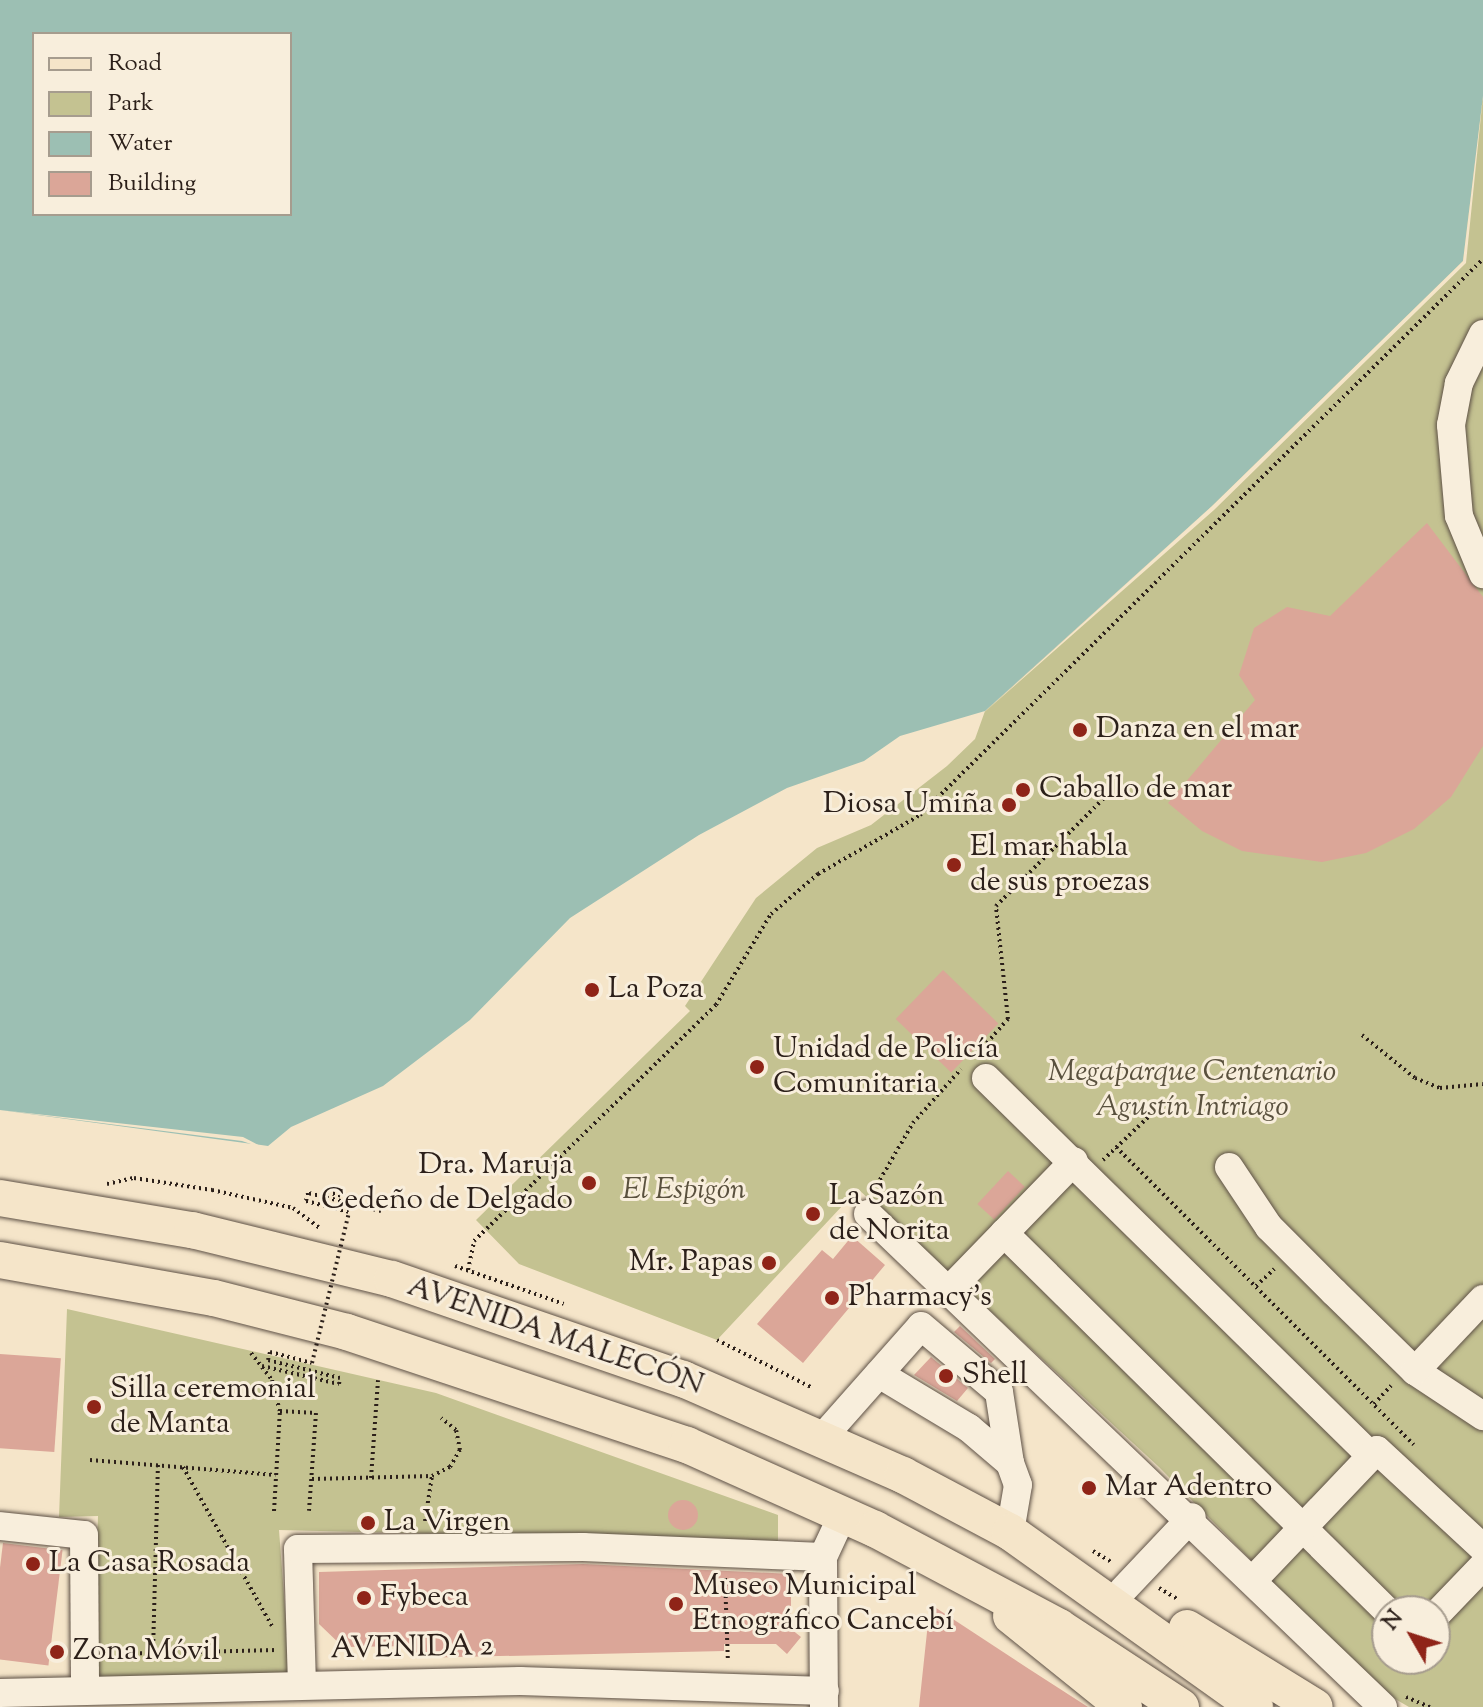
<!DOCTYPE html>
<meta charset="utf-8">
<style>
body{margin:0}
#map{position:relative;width:1483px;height:1707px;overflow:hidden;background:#f5e5c9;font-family:"Sorts Mill Goudy",serif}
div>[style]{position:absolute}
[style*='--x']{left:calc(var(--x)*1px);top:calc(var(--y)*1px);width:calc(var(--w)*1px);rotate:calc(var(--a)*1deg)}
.green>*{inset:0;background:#c4c291}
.water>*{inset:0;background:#9cbfb3}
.pier>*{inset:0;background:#f5e5c9}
.building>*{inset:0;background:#dba698;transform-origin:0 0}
.round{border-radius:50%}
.path>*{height:4px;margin-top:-2px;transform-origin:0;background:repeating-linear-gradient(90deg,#2c201a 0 2px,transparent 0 6px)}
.roads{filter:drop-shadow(0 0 2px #5e5146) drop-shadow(0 0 2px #5e5146)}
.minor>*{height:28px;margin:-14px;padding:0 14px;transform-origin:14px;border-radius:14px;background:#f8eedc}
.major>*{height:36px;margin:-18px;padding:0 18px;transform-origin:18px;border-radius:18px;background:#f5e5c9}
.path-bridge>*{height:4px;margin-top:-2px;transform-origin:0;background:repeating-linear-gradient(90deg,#2c201a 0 2px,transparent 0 6px)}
.dots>*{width:22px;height:22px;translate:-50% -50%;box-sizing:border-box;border:4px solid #f8eedc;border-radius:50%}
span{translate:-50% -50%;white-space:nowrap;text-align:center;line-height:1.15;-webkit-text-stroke:6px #f8eedc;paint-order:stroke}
.poi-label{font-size:30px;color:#2c201a}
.left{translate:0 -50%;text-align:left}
.right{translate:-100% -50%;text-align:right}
.park-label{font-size:30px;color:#5a513e;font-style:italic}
.street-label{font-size:30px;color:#2c201a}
.legend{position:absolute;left:32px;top:32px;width:260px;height:184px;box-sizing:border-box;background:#f8eedc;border:2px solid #a69c8e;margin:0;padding:10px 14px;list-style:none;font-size:24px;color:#2c201a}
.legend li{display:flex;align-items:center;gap:16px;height:40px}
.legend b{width:40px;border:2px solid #a69c8e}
.north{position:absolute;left:1371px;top:1595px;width:80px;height:80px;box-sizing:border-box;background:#f8eedc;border:2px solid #a69c8e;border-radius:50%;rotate:309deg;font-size:22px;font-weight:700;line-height:32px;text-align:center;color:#2c201a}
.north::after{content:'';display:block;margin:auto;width:28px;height:36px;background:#8f2418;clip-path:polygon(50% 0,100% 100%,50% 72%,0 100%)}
</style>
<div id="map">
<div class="green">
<div style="clip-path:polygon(evenodd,1483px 96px,1483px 1707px,1409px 1707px,1378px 1689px,1159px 1467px,858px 1189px,717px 1340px,519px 1264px,476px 1220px,690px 1011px,685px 1006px,756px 898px,817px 848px,871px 825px,947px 766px,975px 739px,985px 711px,1211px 507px,1469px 175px,1483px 96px,1387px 1611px,1435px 1611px,1435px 1659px,1387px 1659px,1387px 1611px)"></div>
<div style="clip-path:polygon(67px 1309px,436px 1393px,778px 1515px,778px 1542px,279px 1530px,290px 1676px,93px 1680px,98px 1516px,59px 1517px)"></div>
</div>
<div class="water">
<div style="clip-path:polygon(evenodd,0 0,1483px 0,1483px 96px,1463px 261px,1211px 507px,985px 711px,900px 736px,864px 761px,787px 788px,699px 835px,570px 918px,470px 1020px,383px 1086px,291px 1127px,268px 1146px,0 1110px,0 0,34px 34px,290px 34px,290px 214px,34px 214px,34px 34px)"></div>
</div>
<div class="pier">
<div style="clip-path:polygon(1483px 96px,1466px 263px,1214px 510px,979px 717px,1211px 507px,1463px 261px)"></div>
<div style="clip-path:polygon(0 1110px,243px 1137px,268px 1150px,242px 1141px)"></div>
</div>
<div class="building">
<div style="clip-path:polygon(1427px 523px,1483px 597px,1483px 746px,1451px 797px,1414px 829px,1366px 853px,1322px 862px,1242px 851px,1202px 831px,1168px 803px,1255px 700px,1239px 675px,1254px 628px,1287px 607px,1330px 616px)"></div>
<div style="left:943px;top:970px;width:77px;height:68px;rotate:44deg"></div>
<div style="left:1008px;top:1171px;width:23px;height:45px;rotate:43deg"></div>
<div style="clip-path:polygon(852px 1236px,885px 1265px,803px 1363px,757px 1324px,822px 1250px,833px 1259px)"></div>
<div style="clip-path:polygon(960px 1326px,995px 1359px,991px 1363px,954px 1332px)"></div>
<div style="left:0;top:1354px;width:61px;height:94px;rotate:4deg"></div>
<div style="clip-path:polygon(931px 1357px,968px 1388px,957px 1401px,914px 1375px)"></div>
<div class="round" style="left:668px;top:1500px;width:30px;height:30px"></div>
<div style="left:3px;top:1543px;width:60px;height:116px;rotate:7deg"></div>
<div style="clip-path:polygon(583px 1564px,791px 1574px,791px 1629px,801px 1637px,787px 1654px,776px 1644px,724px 1644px,724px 1651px,414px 1658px,414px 1646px,343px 1647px,319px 1624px,319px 1572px)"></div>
<div style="clip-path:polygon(930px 1604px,1029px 1669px,1088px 1707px,919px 1707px)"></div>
</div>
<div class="path">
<div style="--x:1362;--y:1035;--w:68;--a:39.1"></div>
<div style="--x:1415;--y:1078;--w:27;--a:22"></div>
<div style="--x:1440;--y:1088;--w:43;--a:-5.3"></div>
<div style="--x:979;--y:1052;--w:44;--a:-48.7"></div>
<div style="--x:1008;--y:1019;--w:114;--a:-96.1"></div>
<div style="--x:996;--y:906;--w:158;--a:-45"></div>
<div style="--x:1116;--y:1147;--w:421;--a:45"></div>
<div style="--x:1103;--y:1160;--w:81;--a:-43.5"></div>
<div style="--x:107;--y:1184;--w:28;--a:-13"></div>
<div style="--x:134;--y:1178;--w:79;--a:8.7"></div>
<div style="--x:212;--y:1190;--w:83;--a:12.5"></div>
<div style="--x:293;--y:1208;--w:34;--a:37"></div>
<div style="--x:874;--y:1190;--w:78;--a:-59.8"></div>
<div style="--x:913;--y:1123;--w:72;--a:-48.4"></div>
<div style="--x:327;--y:1192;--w:57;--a:14.3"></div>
<div style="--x:382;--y:1206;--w:5;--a:101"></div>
<div style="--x:381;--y:1211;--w:75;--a:-166.1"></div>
<div style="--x:308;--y:1193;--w:8;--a:104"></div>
<div style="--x:306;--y:1201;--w:44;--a:14.3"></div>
<div style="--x:455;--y:1266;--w:115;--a:19.2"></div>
<div style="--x:468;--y:1270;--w:30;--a:-78"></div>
<div style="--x:474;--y:1241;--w:338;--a:-44.3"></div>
<div style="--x:716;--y:1005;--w:106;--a:-58.9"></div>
<div style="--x:771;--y:914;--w:62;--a:-40.4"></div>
<div style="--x:818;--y:874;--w:118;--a:-30"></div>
<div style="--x:920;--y:815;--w:791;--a:-44.64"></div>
<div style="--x:1256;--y:1286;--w:25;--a:-43"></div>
<div style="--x:717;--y:1340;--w:105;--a:26.6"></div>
<div style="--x:251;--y:1353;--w:34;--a:52"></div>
<div style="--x:272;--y:1380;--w:32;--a:76"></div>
<div style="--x:262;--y:1366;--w:79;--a:13.2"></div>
<div style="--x:339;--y:1384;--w:6;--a:-81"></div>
<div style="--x:340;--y:1378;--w:74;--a:-166"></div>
<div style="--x:268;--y:1360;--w:8;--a:-76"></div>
<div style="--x:270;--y:1352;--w:43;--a:14.7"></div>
<div style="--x:1374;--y:1404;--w:25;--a:-47"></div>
<div style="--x:90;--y:1460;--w:186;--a:4.6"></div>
<div style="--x:183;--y:1467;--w:182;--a:60.8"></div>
<div style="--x:371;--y:1478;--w:98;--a:-85.9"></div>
<div style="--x:312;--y:1479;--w:120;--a:-1.4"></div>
<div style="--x:432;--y:1476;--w:20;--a:-27"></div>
<div style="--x:450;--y:1467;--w:20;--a:-60"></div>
<div style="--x:460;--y:1450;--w:20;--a:-101"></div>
<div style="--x:456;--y:1430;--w:19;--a:-141"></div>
<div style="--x:274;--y:1511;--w:100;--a:-86.6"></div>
<div style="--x:280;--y:1411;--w:36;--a:3"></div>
<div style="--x:316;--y:1413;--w:98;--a:94.1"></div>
<div style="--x:425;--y:1521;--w:46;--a:-81.2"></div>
<div style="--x:1093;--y:1551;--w:23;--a:31"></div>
<div style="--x:725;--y:1578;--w:84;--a:88"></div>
<div style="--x:1159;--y:1588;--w:23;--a:31"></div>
<div style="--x:153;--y:1653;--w:188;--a:-88.5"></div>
<div style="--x:110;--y:1654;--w:167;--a:-1.4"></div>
<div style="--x:1406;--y:1697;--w:26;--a:23"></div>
</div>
<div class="roads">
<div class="minor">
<div style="--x:1483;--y:334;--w:55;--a:116.1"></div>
<div style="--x:1459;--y:383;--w:43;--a:100.8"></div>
<div style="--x:1451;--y:425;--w:91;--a:85"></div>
<div style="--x:1459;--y:516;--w:63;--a:67.5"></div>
<div style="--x:986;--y:1078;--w:540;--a:44.47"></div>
<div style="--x:1371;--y:1456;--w:8;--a:-45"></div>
<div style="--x:1377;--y:1450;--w:144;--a:42.8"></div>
<div style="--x:1229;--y:1167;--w:72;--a:56.3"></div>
<div style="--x:1269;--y:1227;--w:92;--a:45"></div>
<div style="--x:1334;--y:1292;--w:113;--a:44.3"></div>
<div style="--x:1415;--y:1371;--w:82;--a:33.5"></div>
<div style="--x:868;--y:1214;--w:713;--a:43.75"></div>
<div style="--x:1004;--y:1233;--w:538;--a:44.62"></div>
<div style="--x:950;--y:1289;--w:178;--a:-45.9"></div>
<div style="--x:1415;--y:1371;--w:99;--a:-46.6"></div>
<div style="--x:879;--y:1374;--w:105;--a:31"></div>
<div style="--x:969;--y:1428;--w:54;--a:40.5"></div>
<div style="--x:1010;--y:1463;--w:23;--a:70"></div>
<div style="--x:1018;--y:1485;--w:48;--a:99.7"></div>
<div style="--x:822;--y:1438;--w:149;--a:-48.5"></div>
<div style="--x:921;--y:1326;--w:102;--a:40.2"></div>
<div style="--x:999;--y:1392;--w:72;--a:81.2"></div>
<div style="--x:0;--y:1526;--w:84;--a:6.1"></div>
<div style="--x:84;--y:1535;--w:155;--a:89.6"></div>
<div style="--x:1254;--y:1579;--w:170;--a:-46.4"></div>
<div style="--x:1123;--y:1590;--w:100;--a:-46.6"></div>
<div style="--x:1435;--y:1616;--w:69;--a:-46.2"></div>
<div style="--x:302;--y:1685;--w:136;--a:-91.7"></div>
<div style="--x:298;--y:1549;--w:285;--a:-0.4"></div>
<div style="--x:583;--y:1547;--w:240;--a:2.4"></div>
<div style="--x:0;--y:1693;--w:520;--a:-1.32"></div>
<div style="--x:520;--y:1681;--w:305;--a:1.9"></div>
<div style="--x:824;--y:1707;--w:150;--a:-90.4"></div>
<div style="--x:823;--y:1557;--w:47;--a:-65.1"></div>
</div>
<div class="major">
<div style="--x:0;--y:1198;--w:195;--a:9.5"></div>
<div style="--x:192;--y:1230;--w:206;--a:13.8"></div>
<div style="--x:392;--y:1279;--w:308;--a:19"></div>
<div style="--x:683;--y:1379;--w:240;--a:23.6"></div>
<div style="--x:903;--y:1475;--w:121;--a:28"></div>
<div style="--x:1010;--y:1532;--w:301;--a:35.5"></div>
<div style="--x:0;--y:1260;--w:217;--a:10.1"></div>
<div style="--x:214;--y:1298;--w:137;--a:14.3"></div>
<div style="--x:347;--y:1332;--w:358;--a:18.4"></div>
<div style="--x:687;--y:1445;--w:206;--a:24.1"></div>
<div style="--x:875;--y:1529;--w:208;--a:28"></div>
<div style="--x:1059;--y:1627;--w:146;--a:33.3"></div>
<div style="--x:1011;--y:1616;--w:145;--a:38.8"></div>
<div style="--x:1187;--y:1628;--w:150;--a:31.7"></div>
</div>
</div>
<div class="path-bridge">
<div style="--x:312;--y:1363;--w:155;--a:-76.2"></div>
</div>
<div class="dots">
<div style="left:1080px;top:730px;background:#8f2418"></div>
<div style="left:1023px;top:790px;background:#8f2418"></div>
<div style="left:1009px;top:805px;background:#8f2418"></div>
<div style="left:954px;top:865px;background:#8f2418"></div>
<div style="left:592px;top:990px;background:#8f2418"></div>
<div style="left:757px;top:1067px;background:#8f2418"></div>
<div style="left:589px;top:1183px;background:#8f2418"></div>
<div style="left:813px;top:1214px;background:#8f2418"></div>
<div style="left:769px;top:1263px;background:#8f2418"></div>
<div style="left:832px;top:1298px;background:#8f2418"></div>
<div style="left:946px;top:1376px;background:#8f2418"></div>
<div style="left:94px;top:1407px;background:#8f2418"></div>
<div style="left:1089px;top:1488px;background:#8f2418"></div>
<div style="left:368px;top:1523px;background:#8f2418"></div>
<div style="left:33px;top:1564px;background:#8f2418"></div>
<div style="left:364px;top:1598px;background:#8f2418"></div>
<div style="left:676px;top:1604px;background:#8f2418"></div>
<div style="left:57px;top:1652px;background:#8f2418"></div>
</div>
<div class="poi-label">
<span class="left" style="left:1096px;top:730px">Danza en el mar</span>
<span class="left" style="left:1039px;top:790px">Caballo de mar</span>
<span class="right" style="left:993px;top:805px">Diosa Umiña</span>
<span class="left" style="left:970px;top:865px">El mar habla<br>de sus proezas</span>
<span class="left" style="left:608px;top:990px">La Poza</span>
<span class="left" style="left:773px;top:1067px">Unidad de Policía<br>Comunitaria</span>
<span class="right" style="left:573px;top:1183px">Dra. Maruja<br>Cedeño de Delgado</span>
<span class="left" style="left:829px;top:1214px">La Sazón<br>de Norita</span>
<span class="right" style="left:753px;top:1263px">Mr. Papas</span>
<span class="left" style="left:848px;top:1298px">Pharmacy's</span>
<span class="left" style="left:962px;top:1376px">Shell</span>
<span class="left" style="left:110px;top:1407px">Silla ceremonial<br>de Manta</span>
<span class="left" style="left:1105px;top:1488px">Mar Adentro</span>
<span class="left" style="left:384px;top:1523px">La Virgen</span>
<span class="left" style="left:49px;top:1564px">La Casa Rosada</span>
<span class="left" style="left:692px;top:1604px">Museo Municipal<br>Etnográfico Cancebí</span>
<span class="left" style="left:380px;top:1598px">Fybeca</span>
<span class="left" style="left:73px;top:1652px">Zona Móvil</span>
</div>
<div class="park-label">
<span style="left:1192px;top:1090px">Megaparque Centenario<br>Agustín Intriago</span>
<span style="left:684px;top:1191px">El Espigón</span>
</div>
<div class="street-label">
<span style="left:555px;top:1337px;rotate:19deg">AVENIDA MALECÓN</span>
<span style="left:412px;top:1649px;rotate:-1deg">AVENIDA 2</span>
</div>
<ul class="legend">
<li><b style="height:10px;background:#f5e5c9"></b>Road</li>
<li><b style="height:22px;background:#c4c291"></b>Park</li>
<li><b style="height:22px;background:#9cbfb3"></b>Water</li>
<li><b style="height:22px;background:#dba698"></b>Building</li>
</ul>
<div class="north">N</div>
</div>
